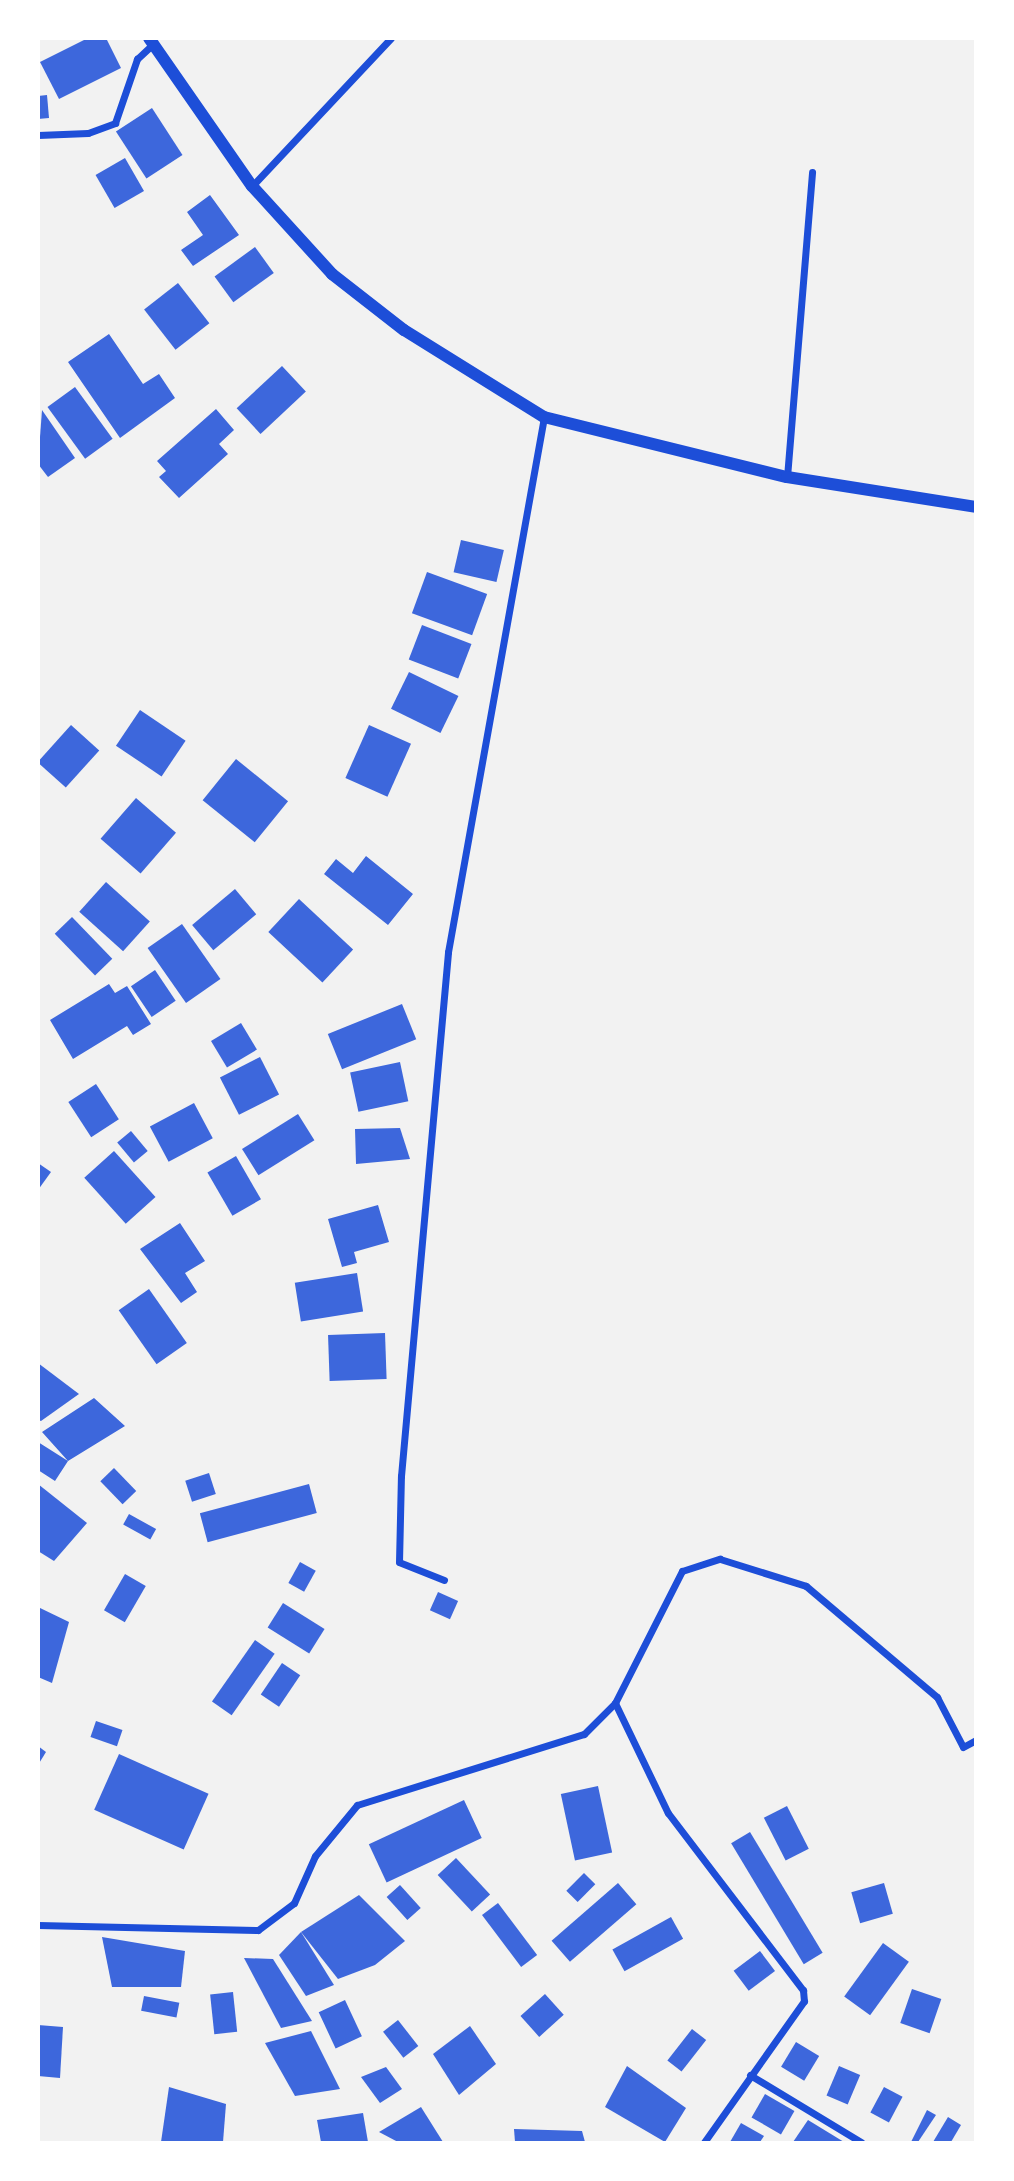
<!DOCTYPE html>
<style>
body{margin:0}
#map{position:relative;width:1014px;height:2181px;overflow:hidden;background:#f2f2f2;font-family:"PT Sans Narrow",sans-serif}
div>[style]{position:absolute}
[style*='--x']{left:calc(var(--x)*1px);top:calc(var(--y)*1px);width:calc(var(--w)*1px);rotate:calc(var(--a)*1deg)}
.building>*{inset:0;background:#3d67dc;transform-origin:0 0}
.minor>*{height:7px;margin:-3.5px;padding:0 3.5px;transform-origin:3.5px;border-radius:3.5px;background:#1d4ed8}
.tertiary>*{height:12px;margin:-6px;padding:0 6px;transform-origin:6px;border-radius:6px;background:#1d4ed8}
span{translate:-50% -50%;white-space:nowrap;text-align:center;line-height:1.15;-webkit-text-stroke:5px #fff;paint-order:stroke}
.frame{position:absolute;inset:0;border:40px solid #fff;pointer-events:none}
</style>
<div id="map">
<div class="building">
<div style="clip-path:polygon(88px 38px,106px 38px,121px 68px,59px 99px,40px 62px)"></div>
<div style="clip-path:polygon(47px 95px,49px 118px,38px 119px,38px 96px)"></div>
<div style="left:152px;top:108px;width:56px;height:43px;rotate:57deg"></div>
<div style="left:125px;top:158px;width:38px;height:34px;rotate:60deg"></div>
<div style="clip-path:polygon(210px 195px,239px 235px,193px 266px,181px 250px,203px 235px,187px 212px)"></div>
<div style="left:255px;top:247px;width:32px;height:50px;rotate:54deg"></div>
<div style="left:178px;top:283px;width:51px;height:43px;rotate:52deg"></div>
<div style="clip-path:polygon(109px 334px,143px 384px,159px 374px,175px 398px,120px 438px,68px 362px)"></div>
<div style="left:282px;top:366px;width:35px;height:62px;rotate:47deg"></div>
<div style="left:75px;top:387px;width:64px;height:34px;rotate:54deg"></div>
<div style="clip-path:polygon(216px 409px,234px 430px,219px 444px,228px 454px,179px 498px,159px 477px,166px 471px,157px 461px)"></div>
<div style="clip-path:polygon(42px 410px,75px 458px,48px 477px,38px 464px)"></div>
<div style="left:461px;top:540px;width:44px;height:33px;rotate:13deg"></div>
<div style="left:427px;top:572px;width:64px;height:44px;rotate:20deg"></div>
<div style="left:422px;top:625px;width:53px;height:37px;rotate:21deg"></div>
<div style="left:409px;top:672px;width:55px;height:41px;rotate:26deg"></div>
<div style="left:140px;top:710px;width:55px;height:43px;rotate:34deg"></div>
<div style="left:71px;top:725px;width:38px;height:50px;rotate:42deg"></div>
<div style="left:369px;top:725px;width:46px;height:58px;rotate:24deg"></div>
<div style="left:236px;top:759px;width:67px;height:53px;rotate:39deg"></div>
<div style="left:136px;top:798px;width:53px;height:54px;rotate:41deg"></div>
<div style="clip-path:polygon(366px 856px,413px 894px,388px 925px,324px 874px,336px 859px,353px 873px)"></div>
<div style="left:106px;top:882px;width:59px;height:40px;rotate:42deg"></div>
<div style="left:235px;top:889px;width:33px;height:56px;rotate:50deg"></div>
<div style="left:299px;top:899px;width:74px;height:45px;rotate:43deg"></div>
<div style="left:72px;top:917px;width:58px;height:24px;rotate:46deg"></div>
<div style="left:182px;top:924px;width:67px;height:42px;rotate:55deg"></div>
<div style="left:155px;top:970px;width:37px;height:29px;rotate:56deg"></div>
<div style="clip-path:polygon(109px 984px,115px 993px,127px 986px,151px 1024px,133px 1035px,127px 1026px,73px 1059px,50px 1020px)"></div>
<div style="left:402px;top:1004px;width:38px;height:80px;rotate:68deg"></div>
<div style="left:241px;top:1023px;width:31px;height:35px;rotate:59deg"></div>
<div style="left:260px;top:1057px;width:42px;height:45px;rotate:63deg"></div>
<div style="left:400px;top:1062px;width:40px;height:51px;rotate:78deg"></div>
<div style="left:96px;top:1084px;width:42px;height:33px;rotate:57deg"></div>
<div style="left:194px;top:1103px;width:40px;height:50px;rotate:62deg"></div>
<div style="left:298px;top:1114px;width:31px;height:66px;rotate:58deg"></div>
<div style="clip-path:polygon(400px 1128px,410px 1159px,356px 1164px,355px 1129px)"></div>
<div style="left:131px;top:1131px;width:26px;height:18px;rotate:50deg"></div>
<div style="left:114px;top:1151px;width:62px;height:40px;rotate:48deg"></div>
<div style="left:236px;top:1156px;width:50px;height:33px;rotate:60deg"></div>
<div style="clip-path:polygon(38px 1163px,51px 1172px,38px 1190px)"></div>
<div style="clip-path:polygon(378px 1205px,389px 1242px,354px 1252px,357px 1263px,342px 1267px,328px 1219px)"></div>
<div style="clip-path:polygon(180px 1223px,205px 1261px,185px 1273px,197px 1292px,181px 1303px,140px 1249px)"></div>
<div style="left:357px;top:1273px;width:39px;height:63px;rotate:81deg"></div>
<div style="left:149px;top:1289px;width:66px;height:37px;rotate:55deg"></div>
<div style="left:385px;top:1333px;width:46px;height:57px;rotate:88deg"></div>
<div style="clip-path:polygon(38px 1363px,79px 1394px,41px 1421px,38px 1420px)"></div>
<div style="clip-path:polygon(94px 1398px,125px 1426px,68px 1461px,55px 1481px,38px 1470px,38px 1442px,68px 1461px,42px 1432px)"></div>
<div style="left:114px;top:1468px;width:32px;height:19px;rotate:46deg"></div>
<div style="left:209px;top:1473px;width:22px;height:25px;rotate:72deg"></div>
<div style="clip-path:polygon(38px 1484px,87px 1523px,54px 1561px,38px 1551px)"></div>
<div style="left:309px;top:1484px;width:30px;height:113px;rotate:75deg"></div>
<div style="left:129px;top:1514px;width:31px;height:12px;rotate:29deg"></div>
<div style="left:300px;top:1562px;width:18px;height:24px;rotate:29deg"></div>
<div style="left:125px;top:1574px;width:24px;height:42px;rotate:30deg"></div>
<div style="left:438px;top:1592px;width:22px;height:20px;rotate:24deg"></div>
<div style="left:283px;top:1603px;width:49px;height:29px;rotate:32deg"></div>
<div style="clip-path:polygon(38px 1607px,69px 1622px,52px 1683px,38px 1677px)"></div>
<div style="left:255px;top:1640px;width:24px;height:75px;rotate:35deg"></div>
<div style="left:282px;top:1663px;width:22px;height:38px;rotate:34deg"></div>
<div style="left:96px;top:1721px;width:28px;height:17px;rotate:19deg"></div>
<div style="clip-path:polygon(38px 1746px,46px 1752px,38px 1765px)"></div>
<div style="left:119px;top:1754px;width:98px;height:61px;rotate:24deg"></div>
<div style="left:598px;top:1786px;width:68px;height:38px;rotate:78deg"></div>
<div style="left:464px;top:1800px;width:42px;height:105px;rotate:65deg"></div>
<div style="left:787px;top:1806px;width:48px;height:26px;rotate:63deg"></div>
<div style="left:750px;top:1832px;width:141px;height:22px;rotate:59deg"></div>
<div style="left:456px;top:1858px;width:50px;height:25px;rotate:47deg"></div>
<div style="left:584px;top:1873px;width:16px;height:25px;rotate:45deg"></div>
<div style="left:618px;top:1883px;width:28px;height:88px;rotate:49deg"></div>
<div style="left:884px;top:1883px;width:32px;height:34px;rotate:74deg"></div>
<div style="left:400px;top:1885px;width:31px;height:18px;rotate:48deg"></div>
<div style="clip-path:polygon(359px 1895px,405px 1941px,375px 1965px,338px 1979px,301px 1932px)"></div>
<div style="left:498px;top:1903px;width:65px;height:20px;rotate:53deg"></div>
<div style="left:671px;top:1917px;width:25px;height:67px;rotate:61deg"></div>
<div style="clip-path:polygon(301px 1932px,334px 1985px,306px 1996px,279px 1955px)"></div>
<div style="clip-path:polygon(102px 1937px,185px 1951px,181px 1987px,112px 1987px)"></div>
<div style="left:883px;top:1943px;width:32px;height:66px;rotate:36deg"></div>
<div style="left:760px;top:1951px;width:25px;height:33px;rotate:53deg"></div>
<div style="clip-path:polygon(244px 1958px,273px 1959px,312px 2021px,281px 2028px)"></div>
<div style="left:912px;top:1989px;width:31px;height:36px;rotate:19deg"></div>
<div style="left:233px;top:1992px;width:40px;height:23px;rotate:84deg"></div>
<div style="left:545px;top:1994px;width:28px;height:33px;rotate:48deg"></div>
<div style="left:144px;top:1996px;width:36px;height:15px;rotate:11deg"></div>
<div style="left:345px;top:2000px;width:40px;height:29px;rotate:65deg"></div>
<div style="left:398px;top:2020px;width:33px;height:19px;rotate:52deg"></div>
<div style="clip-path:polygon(38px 2025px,63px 2027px,60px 2078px,38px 2076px)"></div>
<div style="clip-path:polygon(470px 2026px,496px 2064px,459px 2095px,433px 2054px)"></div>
<div style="left:692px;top:2029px;width:18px;height:40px;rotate:38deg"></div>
<div style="clip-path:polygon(311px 2031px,340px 2089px,295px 2096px,265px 2043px)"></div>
<div style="left:796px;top:2042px;width:27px;height:29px;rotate:31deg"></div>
<div style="clip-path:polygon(627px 2066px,686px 2108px,665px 2142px,605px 2107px)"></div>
<div style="left:839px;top:2066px;width:23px;height:32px;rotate:23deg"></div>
<div style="clip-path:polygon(386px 2067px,402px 2089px,380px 2103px,361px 2077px)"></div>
<div style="clip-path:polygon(169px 2087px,226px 2104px,223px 2142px,161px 2142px)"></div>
<div style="left:884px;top:2087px;width:21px;height:29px;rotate:28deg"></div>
<div style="left:765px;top:2094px;width:34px;height:27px;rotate:30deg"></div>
<div style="clip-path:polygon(421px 2107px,443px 2142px,398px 2142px,379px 2132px)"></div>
<div style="clip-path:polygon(927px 2110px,936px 2115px,918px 2142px,911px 2142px)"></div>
<div style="clip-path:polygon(363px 2113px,368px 2142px,321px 2142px,317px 2120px)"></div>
<div style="clip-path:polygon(948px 2117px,961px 2125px,951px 2142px,933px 2142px)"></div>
<div style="clip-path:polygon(808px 2120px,844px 2142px,793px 2142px)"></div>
<div style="clip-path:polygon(741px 2123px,764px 2136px,760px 2142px,730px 2142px)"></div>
<div style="clip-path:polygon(514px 2129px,582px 2131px,585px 2142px,515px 2142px)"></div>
</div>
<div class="minor">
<div style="--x:38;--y:135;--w:50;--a:-2.3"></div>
<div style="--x:88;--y:133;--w:29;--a:-20"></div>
<div style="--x:115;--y:123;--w:68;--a:-71"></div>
<div style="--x:137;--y:59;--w:21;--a:-43"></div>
<div style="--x:252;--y:186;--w:203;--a:-46.8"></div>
<div style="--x:787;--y:477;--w:306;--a:-85.3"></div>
<div style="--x:444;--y:1580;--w:48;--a:-158.2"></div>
<div style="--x:399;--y:1562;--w:86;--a:-88.7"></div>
<div style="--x:401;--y:1476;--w:526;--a:-84.87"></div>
<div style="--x:448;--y:952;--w:544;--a:-79.83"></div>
<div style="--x:615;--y:1703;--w:122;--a:64.3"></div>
<div style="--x:668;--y:1813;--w:223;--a:52.7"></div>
<div style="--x:803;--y:1990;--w:11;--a:85"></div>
<div style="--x:804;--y:2001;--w:173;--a:125.3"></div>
<div style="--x:38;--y:1925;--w:220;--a:1.3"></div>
<div style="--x:258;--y:1930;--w:45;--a:-36.9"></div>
<div style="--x:294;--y:1903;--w:51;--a:-65.9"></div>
<div style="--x:315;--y:1856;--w:66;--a:-50.5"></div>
<div style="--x:357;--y:1805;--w:238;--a:-17.4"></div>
<div style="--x:584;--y:1734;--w:44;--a:-45"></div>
<div style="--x:615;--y:1703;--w:148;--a:-63.1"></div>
<div style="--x:682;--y:1571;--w:40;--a:-18"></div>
<div style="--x:720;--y:1559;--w:90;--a:17.4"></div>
<div style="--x:806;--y:1586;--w:172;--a:40.3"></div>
<div style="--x:937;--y:1697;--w:56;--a:62.5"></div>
<div style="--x:963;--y:1747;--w:15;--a:-28"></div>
<div style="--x:750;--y:2075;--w:130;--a:31.1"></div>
</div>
<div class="tertiary">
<div style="--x:149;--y:38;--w:180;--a:55.2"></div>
<div style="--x:252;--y:186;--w:119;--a:47.7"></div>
<div style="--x:332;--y:274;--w:91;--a:37.9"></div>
<div style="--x:404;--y:330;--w:165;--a:31.9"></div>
<div style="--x:544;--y:417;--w:250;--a:13.9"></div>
<div style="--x:787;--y:477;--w:191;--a:9"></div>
</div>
<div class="frame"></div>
</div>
